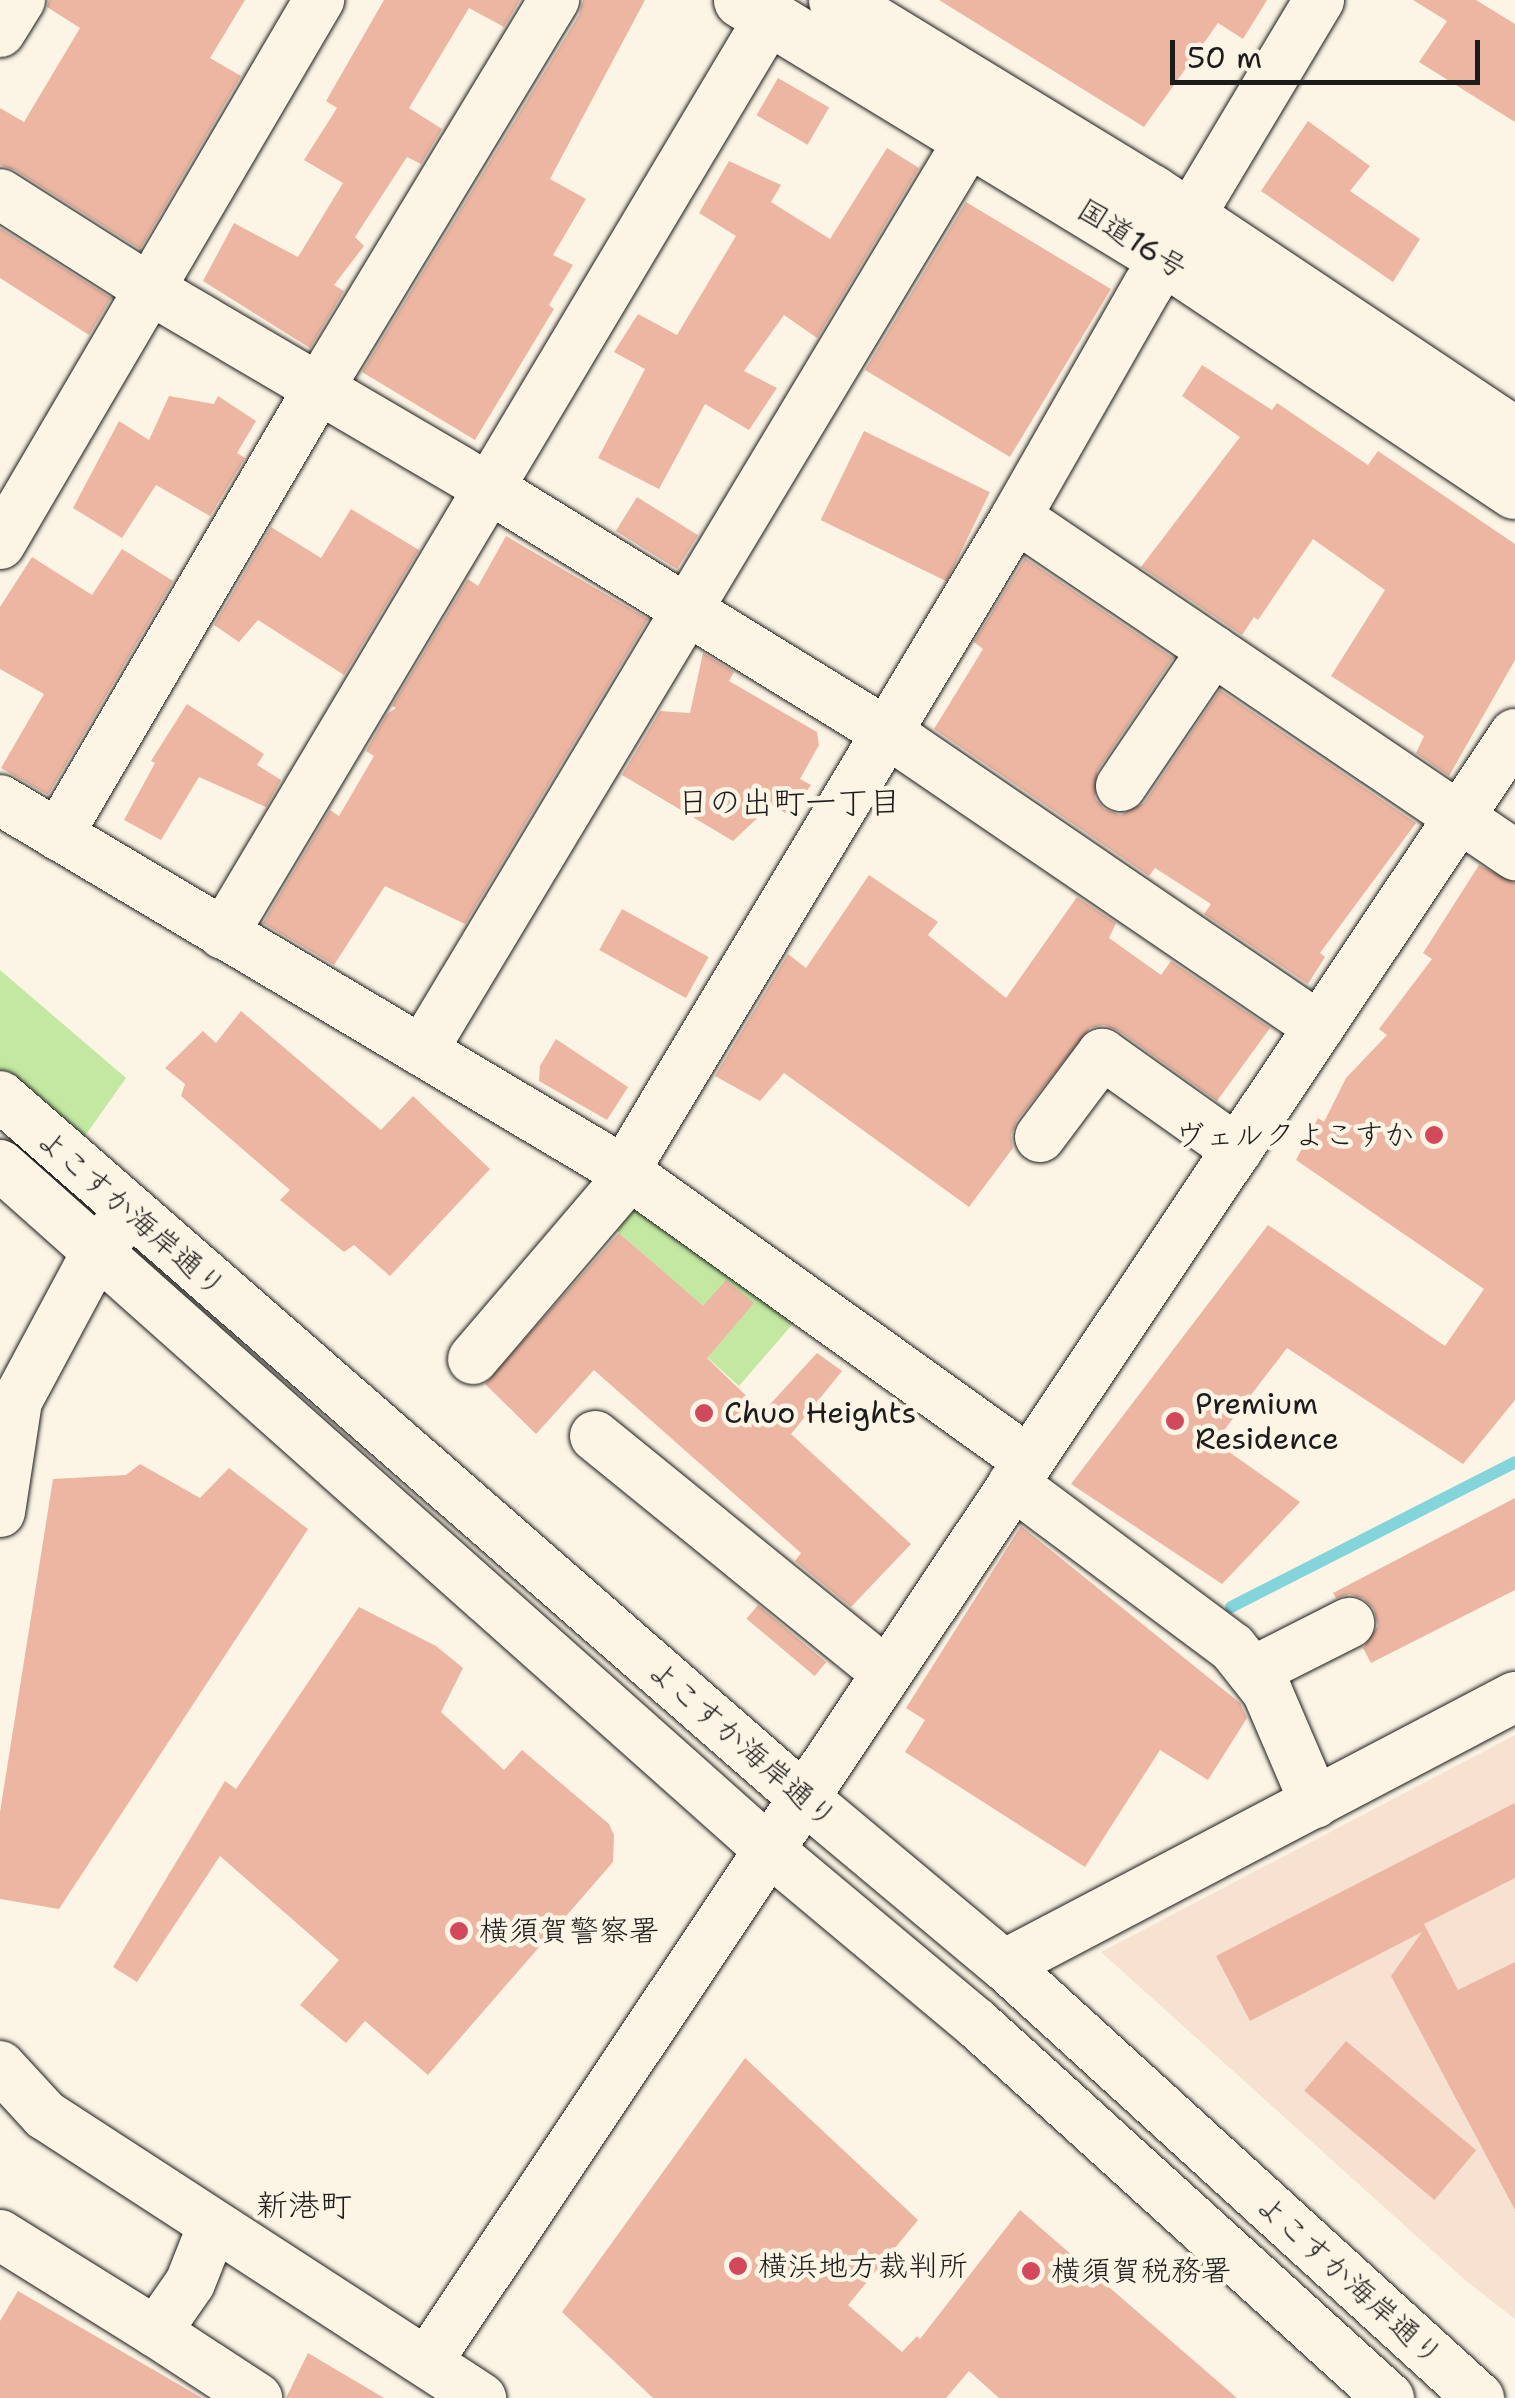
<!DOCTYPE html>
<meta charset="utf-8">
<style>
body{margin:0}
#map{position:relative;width:1515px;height:2398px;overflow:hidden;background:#fcf5e5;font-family:"Shantell Sans","Klee One",sans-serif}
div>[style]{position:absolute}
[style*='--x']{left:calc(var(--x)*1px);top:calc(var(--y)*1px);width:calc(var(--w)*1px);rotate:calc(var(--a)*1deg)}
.built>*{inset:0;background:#f7e2d1}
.green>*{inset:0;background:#c2e8a2}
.stream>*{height:12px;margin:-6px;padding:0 6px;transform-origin:6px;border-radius:6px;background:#83d4db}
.building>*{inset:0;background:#ecb6a2;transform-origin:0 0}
.roads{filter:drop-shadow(0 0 2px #1c1c1c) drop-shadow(0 0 2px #1c1c1c)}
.minor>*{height:50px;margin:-25px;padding:0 25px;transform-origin:25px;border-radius:25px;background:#fcf5e5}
.highway>*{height:55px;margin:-27.5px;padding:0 27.5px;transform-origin:27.5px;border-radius:27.5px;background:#fcf5e5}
.dots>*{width:28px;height:28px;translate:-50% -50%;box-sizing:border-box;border:5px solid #fcf5e5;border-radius:50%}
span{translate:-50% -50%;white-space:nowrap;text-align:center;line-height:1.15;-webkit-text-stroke:9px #fcf5e5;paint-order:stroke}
.street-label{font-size:30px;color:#1c1c1c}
.poi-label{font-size:30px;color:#1c1c1c}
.right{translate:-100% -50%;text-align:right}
.left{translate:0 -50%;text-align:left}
.neighbourhood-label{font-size:32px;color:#1c1c1c}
.scale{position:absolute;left:1170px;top:40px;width:310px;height:45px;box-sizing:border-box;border:5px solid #1c1c1c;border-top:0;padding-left:12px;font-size:30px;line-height:35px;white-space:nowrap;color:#1c1c1c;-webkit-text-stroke:8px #fcf5e5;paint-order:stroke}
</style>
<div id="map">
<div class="built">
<div style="clip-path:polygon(1515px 1735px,1515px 2319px,1465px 2280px,1101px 1952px)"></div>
</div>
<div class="green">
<div style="clip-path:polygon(0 970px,126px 1078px,80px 1143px,0 1074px)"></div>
<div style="clip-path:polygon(635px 1207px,797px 1319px,739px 1386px,651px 1307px,669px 1277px,617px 1231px)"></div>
</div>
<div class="stream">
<div style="--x:1231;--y:1607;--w:319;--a:-27"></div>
</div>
<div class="building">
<div style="clip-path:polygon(49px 0,245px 0,210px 58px,241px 76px,140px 249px,15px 170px,0 165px,0 108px,24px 122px,80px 28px,47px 7px)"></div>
<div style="clip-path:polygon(384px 0,520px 0,504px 27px,469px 8px,409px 108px,442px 129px,421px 164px,407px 157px,355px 237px,364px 246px,334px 285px,344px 291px,310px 348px,203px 281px,234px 223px,298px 257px,343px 183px,304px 160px,337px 108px,326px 101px)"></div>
<div style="clip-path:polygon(583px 0,645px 0,550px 179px,586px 199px,553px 255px,573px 265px,549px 305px,554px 309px,475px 440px,362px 372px,579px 15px)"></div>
<div style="clip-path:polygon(939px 0,1267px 0,1243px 39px,1218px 23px,1144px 127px)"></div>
<div style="clip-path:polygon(1413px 0,1476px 0,1515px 24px,1515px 122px,1419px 62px,1447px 21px)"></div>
<div style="left:778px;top:78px;width:59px;height:43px;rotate:30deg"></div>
<div style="clip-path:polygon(1308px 121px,1370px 166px,1350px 191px,1420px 239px,1393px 282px,1261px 191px)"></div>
<div style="clip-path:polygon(887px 148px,919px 168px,817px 338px,784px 315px,744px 371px,777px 388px,749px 430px,705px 404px,659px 489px,598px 458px,645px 369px,614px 352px,638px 314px,677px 335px,736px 236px,699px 213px,729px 161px,781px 185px,771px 202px,830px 239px)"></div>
<div style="left:966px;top:202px;width:169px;height:196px;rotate:31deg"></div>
<div style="clip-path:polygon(0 228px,111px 298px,89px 335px,0 278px)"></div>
<div style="clip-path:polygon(1202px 365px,1272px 410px,1277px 403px,1368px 465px,1378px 451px,1515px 544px,1515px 660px,1449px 776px,1416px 753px,1424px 736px,1331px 676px,1385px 590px,1313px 539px,1258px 620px,1254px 617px,1242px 635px,1141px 567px,1240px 437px,1182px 396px)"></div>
<div style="clip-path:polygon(169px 396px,214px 404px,218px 396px,256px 421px,237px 453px,245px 458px,210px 516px,156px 485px,122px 538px,73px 508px,119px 421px,149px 440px)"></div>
<div style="left:864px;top:431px;width:140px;height:99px;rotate:26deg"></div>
<div style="left:637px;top:497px;width:72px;height:40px;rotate:32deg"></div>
<div style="clip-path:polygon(351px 509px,419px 550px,344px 675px,258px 620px,239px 642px,214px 625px,271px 527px,321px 558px)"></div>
<div style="clip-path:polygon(506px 536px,648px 619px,465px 924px,385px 886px,334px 965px,263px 923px,330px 810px,339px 816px,374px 756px,366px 751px,387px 714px,396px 708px,392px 706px,468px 579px,478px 586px)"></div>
<div style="clip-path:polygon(122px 549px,173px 581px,48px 795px,1px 768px,44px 694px,0 669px,0 607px,32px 557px,92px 595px)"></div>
<div style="clip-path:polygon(1025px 558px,1173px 658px,1097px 771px,1095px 798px,1104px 809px,1120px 815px,1144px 803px,1220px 690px,1416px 823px,1320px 953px,1325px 957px,1308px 984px,1204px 914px,1211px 904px,1155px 868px,1149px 876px,934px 729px,983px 649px,974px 642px)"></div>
<div style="clip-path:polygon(703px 653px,734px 672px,729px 681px,817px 732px,819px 745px,800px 779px,811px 785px,789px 815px,771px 805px,733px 841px,622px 775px,660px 711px,690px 713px)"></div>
<div style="clip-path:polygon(187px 704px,264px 754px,257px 765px,281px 780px,266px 807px,199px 777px,161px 840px,124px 820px,155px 763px,151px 761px)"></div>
<div style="clip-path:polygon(1479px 865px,1515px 883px,1515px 1400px,1463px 1464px,1287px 1348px,1215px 1442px,1300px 1502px,1222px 1584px,1071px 1484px,1268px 1225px,1445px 1346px,1484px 1289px,1296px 1160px,1318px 1118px,1324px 1122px,1346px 1078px,1387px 1035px,1379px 1029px,1432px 959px,1423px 953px)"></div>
<div style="clip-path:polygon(869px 875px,938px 922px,928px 935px,1006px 998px,1077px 897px,1116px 923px,1109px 938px,1161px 975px,1171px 961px,1270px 1028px,1217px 1101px,1119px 1031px,1104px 1025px,1090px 1028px,1017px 1120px,1011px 1135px,1013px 1148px,969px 1207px,784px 1073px,760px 1101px,715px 1076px,788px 954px,806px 968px)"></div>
<div style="left:622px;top:909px;width:99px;height:47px;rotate:29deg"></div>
<div style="clip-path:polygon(241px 1011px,381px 1130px,413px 1096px,490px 1169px,390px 1276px,354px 1245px,344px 1252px,280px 1200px,290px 1190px,181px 1096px,185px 1084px,165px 1068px,203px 1031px,216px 1043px)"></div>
<div style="clip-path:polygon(556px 1039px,628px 1087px,607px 1120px,539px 1081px,540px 1066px)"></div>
<div style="clip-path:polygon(619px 1233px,703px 1306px,726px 1280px,754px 1303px,707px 1358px,763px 1412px,817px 1353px,842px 1371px,791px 1434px,911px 1544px,851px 1607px,795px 1561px,801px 1553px,594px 1370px,536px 1434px,485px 1384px)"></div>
<div style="clip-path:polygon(140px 1464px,200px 1498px,229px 1468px,308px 1529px,59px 1909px,0 1899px,0 1812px,53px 1479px,126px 1475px)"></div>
<div style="clip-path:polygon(1515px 1498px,1515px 1590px,1371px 1663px,1363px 1648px,1378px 1626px,1374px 1609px,1364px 1599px,1350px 1594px,1336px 1598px,1333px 1593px)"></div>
<div style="clip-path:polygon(1021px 1526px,1240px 1703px,1247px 1718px,1208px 1780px,1160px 1750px,1085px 1867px,905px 1752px,925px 1720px,906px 1708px)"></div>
<div style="left:758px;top:1605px;width:89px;height:18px;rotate:40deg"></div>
<div style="clip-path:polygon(359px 1607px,436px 1646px,463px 1668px,441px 1712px,504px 1770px,522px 1750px,609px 1824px,614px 1835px,613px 1862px,428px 2075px,365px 2021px,346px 2043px,300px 2005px,339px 1960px,220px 1856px,137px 1982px,113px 1967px,225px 1781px,236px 1789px)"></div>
<div style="clip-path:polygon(1515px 1803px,1515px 1878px,1424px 1924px,1458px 1990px,1515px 1962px,1515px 2210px,1391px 1976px,1422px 1932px,1250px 2021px,1216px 1956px)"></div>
<div style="left:1346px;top:2041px;width:170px;height:65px;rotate:40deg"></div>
<div style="clip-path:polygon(745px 2058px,918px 2220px,848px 2305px,902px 2352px,917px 2336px,920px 2339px,1020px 2210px,1237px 2398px,999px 2398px,969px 2371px,946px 2398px,653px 2398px,562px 2312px)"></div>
<div style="clip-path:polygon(18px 2291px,202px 2398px,0 2398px,0 2321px)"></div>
<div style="clip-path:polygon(308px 2353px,384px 2398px,286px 2398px)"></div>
</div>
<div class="roads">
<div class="minor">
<div style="--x:0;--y:32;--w:38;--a:-58"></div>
<div style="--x:0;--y:194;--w:179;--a:32.4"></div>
<div style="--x:151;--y:290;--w:392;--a:30.4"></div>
<div style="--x:489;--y:488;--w:468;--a:31.6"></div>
<div style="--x:888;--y:733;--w:522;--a:34.3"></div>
<div style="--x:1016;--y:517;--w:603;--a:34.11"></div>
<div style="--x:0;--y:544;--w:631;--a:-59.61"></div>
<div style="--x:1121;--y:786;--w:164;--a:-55.9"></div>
<div style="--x:0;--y:800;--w:726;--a:30.73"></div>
<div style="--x:624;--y:1171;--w:498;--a:35.6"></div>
<div style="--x:58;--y:835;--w:518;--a:-59.72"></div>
<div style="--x:319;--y:388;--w:454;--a:-58.8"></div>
<div style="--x:223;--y:934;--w:1068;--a:-59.18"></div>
<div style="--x:422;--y:1051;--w:1064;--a:-59"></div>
<div style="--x:0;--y:1096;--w:1067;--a:41.13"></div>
<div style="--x:804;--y:1798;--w:261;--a:39.9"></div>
<div style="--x:1004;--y:1965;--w:643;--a:42.35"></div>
<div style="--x:1040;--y:1137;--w:104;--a:-53.2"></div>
<div style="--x:1102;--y:1054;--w:166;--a:35.4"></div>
<div style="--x:0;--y:1165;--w:1030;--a:41.69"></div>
<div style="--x:769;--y:1850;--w:270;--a:39.9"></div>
<div style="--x:976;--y:2023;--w:558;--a:42.24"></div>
<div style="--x:624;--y:1171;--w:762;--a:-59.06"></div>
<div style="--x:1016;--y:517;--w:266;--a:-60.3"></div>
<div style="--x:1148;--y:286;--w:333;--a:-59.1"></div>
<div style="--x:473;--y:1359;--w:242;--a:-49.5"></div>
<div style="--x:595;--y:1436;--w:376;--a:39.1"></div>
<div style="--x:1013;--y:1484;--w:273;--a:36.7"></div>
<div style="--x:1232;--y:1647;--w:56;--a:51.5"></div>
<div style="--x:1267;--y:1691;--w:122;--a:66.8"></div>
<div style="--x:0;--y:1512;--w:112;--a:-81.3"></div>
<div style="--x:17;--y:1401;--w:171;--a:-61.8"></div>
<div style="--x:98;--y:1250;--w:31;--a:-50"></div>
<div style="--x:1252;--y:1672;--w:109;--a:-26.8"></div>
<div style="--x:1004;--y:1965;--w:577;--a:-27.68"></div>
<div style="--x:0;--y:2066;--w:67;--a:47.4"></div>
<div style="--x:45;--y:2115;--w:520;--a:32.99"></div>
<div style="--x:213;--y:2225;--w:62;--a:111.6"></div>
<div style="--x:190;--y:2283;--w:60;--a:124.8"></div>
<div style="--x:156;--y:2332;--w:121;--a:33.2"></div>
<div style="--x:0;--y:2235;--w:184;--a:31.9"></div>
<div style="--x:427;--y:2362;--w:1958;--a:-56.25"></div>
</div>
<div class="highway">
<div style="--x:741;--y:0;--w:496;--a:31.3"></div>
<div style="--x:1165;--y:258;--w:420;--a:33.7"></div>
<div style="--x:836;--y:0;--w:369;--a:31.4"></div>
<div style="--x:1151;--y:192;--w:438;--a:33.7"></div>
</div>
</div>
<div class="dots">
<div style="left:1434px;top:1135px;background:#d1495b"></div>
<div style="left:704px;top:1413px;background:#d1495b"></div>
<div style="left:1175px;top:1421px;background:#d1495b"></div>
<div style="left:459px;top:1931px;background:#d1495b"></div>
<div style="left:738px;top:2266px;background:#d1495b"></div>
<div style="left:1031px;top:2271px;background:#d1495b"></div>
</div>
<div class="street-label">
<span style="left:1132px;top:239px;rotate:32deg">国道16号</span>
<span style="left:131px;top:1213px;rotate:41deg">よこすか海岸通り</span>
<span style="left:742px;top:1744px;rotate:41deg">よこすか海岸通り</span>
<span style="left:1349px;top:2280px;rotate:42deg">よこすか海岸通り</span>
</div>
<div class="poi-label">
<span class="right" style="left:1414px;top:1135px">ヴェルクよこすか</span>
<span class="left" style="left:1195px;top:1421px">Premium<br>Residence</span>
<span class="left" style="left:724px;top:1413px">Chuo Heights</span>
<span class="left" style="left:479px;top:1931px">横須賀警察署</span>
<span class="left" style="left:758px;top:2266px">横浜地方裁判所</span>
<span class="left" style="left:1051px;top:2271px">横須賀税務署</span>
</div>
<div class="neighbourhood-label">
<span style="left:789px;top:802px">日の出町一丁目</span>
<span style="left:304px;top:2205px">新港町</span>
</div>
<div class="scale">50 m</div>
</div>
